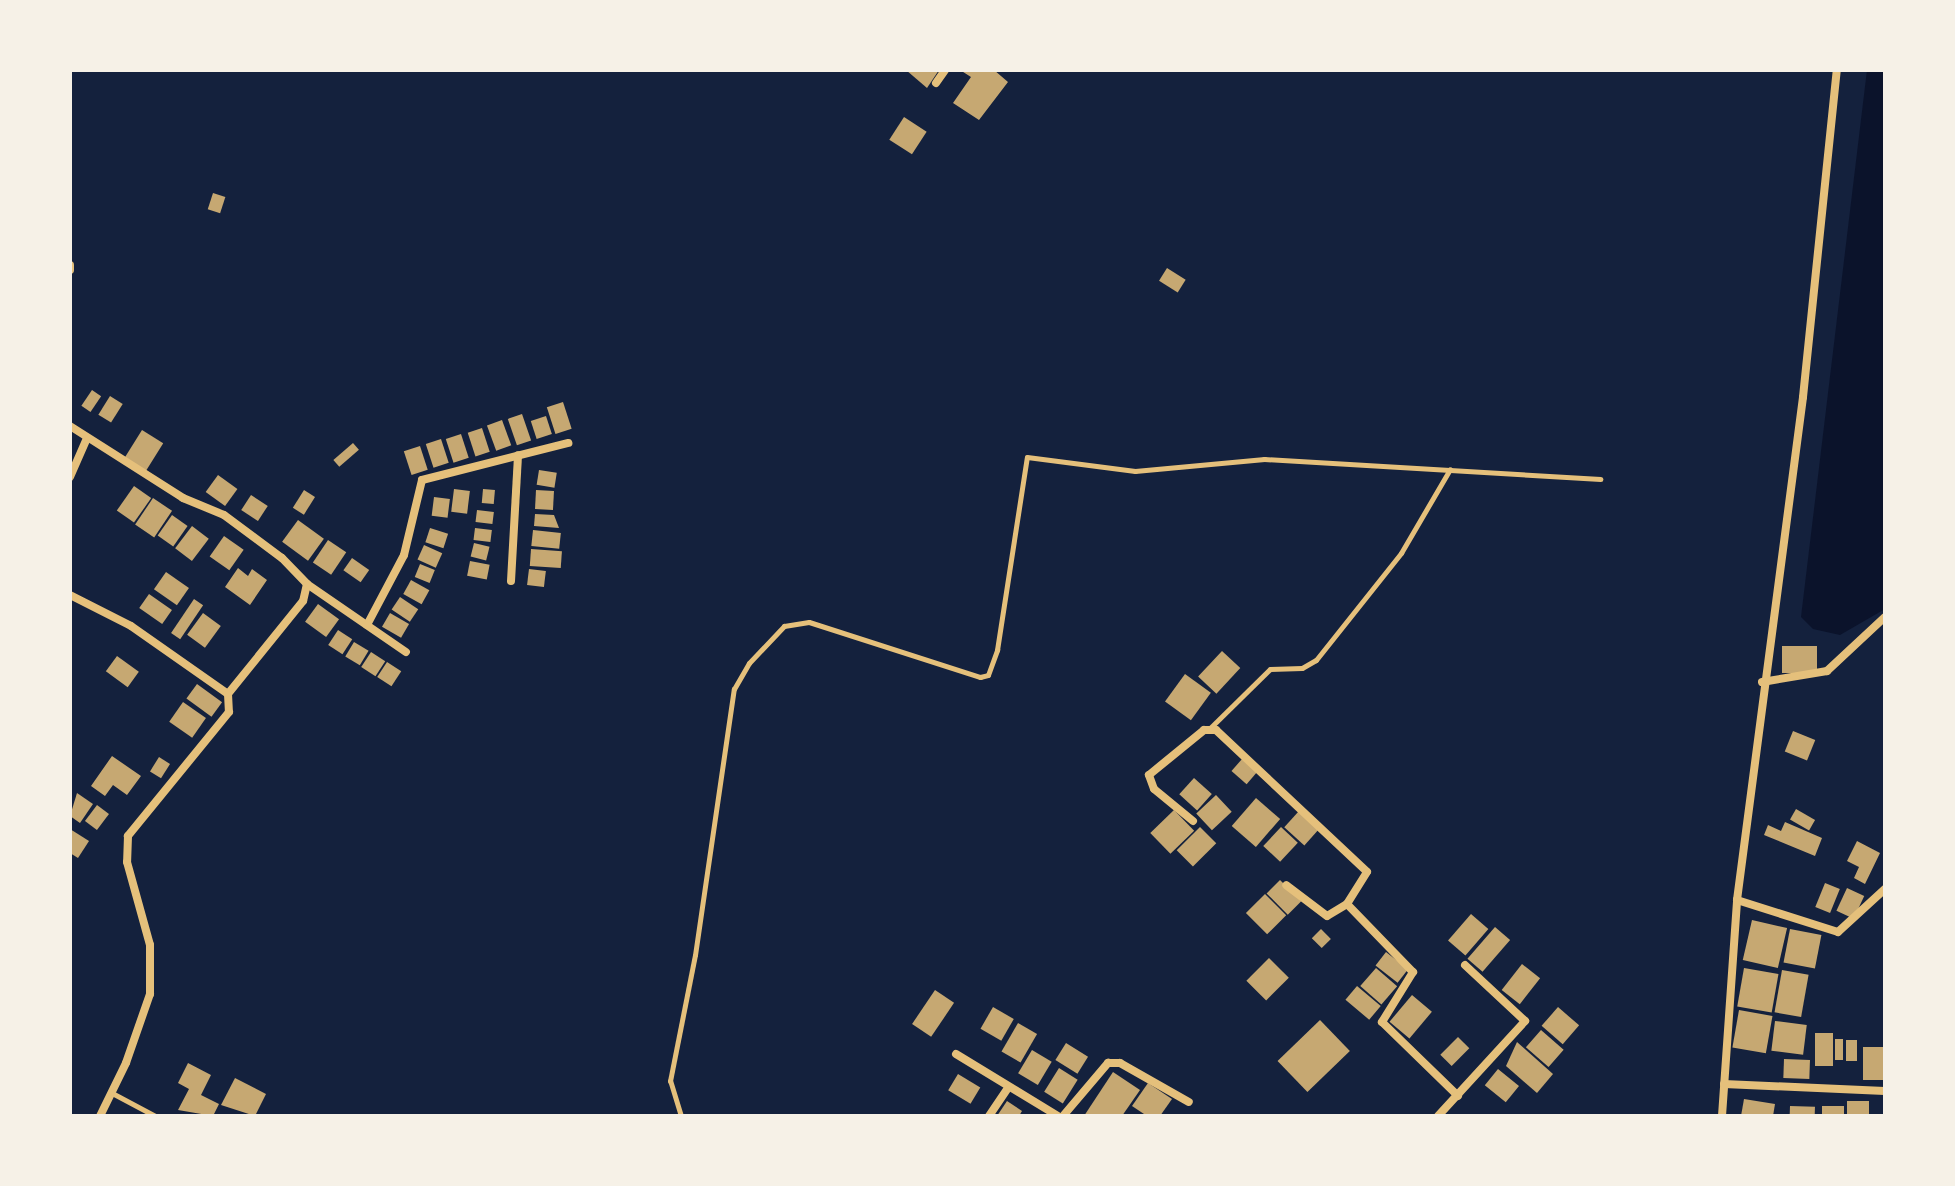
<!DOCTYPE html>
<style>
body{margin:0}
#map{position:relative;width:1955px;height:1186px;overflow:hidden;background:#14213d;font-family:Figtree,sans-serif}
div>[style]{position:absolute}
[style*='--x']{left:calc(var(--x)*1px);top:calc(var(--y)*1px);width:calc(var(--w)*1px);rotate:calc(var(--a)*1deg)}
.water>*{inset:0;background:#0b132b}
.building>*{inset:0;background:#c6a872;transform-origin:0 0}
.service>*{height:5px;margin:-2.5px;padding:0 2.5px;transform-origin:2.5px;border-radius:2.5px;background:#e5c07b}
.minor>*{height:8px;margin:-4px;padding:0 4px;transform-origin:4px;border-radius:4px;background:#e5c07b}
span{translate:-50% -50%;white-space:nowrap;text-align:center;line-height:1.15;-webkit-text-stroke:6px #f6f1e7;paint-order:stroke}
.frame{position:absolute;inset:0;border:72px solid #f6f1e7;pointer-events:none}
</style>
<div id="map">
<div class="water">
<div style="clip-path:polygon(1867px 70px,1885px 70px,1885px 609px,1840px 635px,1813px 629px,1801px 617px)"></div>
</div>
<div class="building">
<div style="clip-path:polygon(906px 70px,939px 70px,927px 88px)"></div>
<div style="clip-path:polygon(960px 70px,994px 70px,1008px 82px,979px 120px,953px 103px,971px 77px)"></div>
<div style="left:904px;top:117px;width:27px;height:27px;rotate:33deg"></div>
<div style="left:213px;top:193px;width:13px;height:17px;rotate:18deg"></div>
<div style="left:1167px;top:268px;width:22px;height:15px;rotate:32deg"></div>
<div style="left:92px;top:390px;width:11px;height:19px;rotate:34deg"></div>
<div style="left:110px;top:396px;width:15px;height:22px;rotate:32deg"></div>
<div style="left:563px;top:402px;width:28px;height:17px;rotate:72deg"></div>
<div style="left:522px;top:414px;width:28px;height:15px;rotate:71deg"></div>
<div style="left:546px;top:416px;width:19px;height:16px;rotate:72deg"></div>
<div style="left:502px;top:420px;width:27px;height:16px;rotate:70deg"></div>
<div style="left:482px;top:428px;width:25px;height:15px;rotate:72deg"></div>
<div style="left:142px;top:430px;width:25px;height:33px;rotate:32deg"></div>
<div style="left:461px;top:434px;width:25px;height:16px;rotate:72deg"></div>
<div style="left:441px;top:439px;width:25px;height:16px;rotate:72deg"></div>
<div style="left:353px;top:443px;width:9px;height:26px;rotate:49deg"></div>
<div style="left:420px;top:446px;width:25px;height:17px;rotate:72deg"></div>
<div style="left:539px;top:470px;width:18px;height:15px;rotate:9deg"></div>
<div style="left:218px;top:475px;width:24px;height:21px;rotate:36deg"></div>
<div style="left:134px;top:486px;width:21px;height:30px;rotate:35deg"></div>
<div style="left:454px;top:489px;width:16px;height:23px;rotate:7deg"></div>
<div style="left:483px;top:489px;width:12px;height:14px;rotate:5deg"></div>
<div style="left:304px;top:490px;width:13px;height:21px;rotate:32deg"></div>
<div style="left:536px;top:490px;width:18px;height:19px;rotate:3deg"></div>
<div style="left:251px;top:495px;width:20px;height:18px;rotate:33deg"></div>
<div style="left:434px;top:497px;width:16px;height:19px;rotate:7deg"></div>
<div style="left:153px;top:498px;width:23px;height:32px;rotate:34deg"></div>
<div style="left:477px;top:510px;width:17px;height:12px;rotate:7deg"></div>
<div style="clip-path:polygon(535px 514px,554px 515px,559px 528px,534px 526px)"></div>
<div style="left:172px;top:515px;width:19px;height:25px;rotate:35deg"></div>
<div style="left:298px;top:520px;width:32px;height:27px;rotate:36deg"></div>
<div style="left:192px;top:526px;width:21px;height:28px;rotate:37deg"></div>
<div style="left:430px;top:528px;width:19px;height:15px;rotate:18deg"></div>
<div style="left:475px;top:528px;width:17px;height:12px;rotate:7deg"></div>
<div style="left:533px;top:530px;width:28px;height:16px;rotate:6deg"></div>
<div style="left:224px;top:536px;width:24px;height:25px;rotate:35deg"></div>
<div style="left:328px;top:540px;width:22px;height:27px;rotate:34deg"></div>
<div style="left:474px;top:543px;width:16px;height:14px;rotate:14deg"></div>
<div style="left:424px;top:545px;width:20px;height:16px;rotate:24deg"></div>
<div style="left:531px;top:549px;width:31px;height:17px;rotate:4deg"></div>
<div style="left:352px;top:558px;width:21px;height:15px;rotate:35deg"></div>
<div style="left:470px;top:561px;width:20px;height:15px;rotate:11deg"></div>
<div style="left:420px;top:564px;width:16px;height:14px;rotate:22deg"></div>
<div style="clip-path:polygon(238px 568px,248px 576px,252px 569px,267px 580px,250px 605px,225px 587px)"></div>
<div style="left:529px;top:569px;width:17px;height:16px;rotate:7deg"></div>
<div style="left:166px;top:572px;width:28px;height:21px;rotate:35deg"></div>
<div style="left:411px;top:580px;width:21px;height:16px;rotate:29deg"></div>
<div style="left:149px;top:594px;width:28px;height:17px;rotate:35deg"></div>
<div style="left:400px;top:597px;width:22px;height:15px;rotate:34deg"></div>
<div style="left:194px;top:599px;width:11px;height:41px;rotate:34deg"></div>
<div style="left:318px;top:604px;width:26px;height:22px;rotate:36deg"></div>
<div style="left:203px;top:613px;width:22px;height:27px;rotate:36deg"></div>
<div style="left:390px;top:613px;width:22px;height:16px;rotate:30deg"></div>
<div style="left:338px;top:630px;width:17px;height:18px;rotate:33deg"></div>
<div style="left:354px;top:642px;width:17px;height:17px;rotate:31deg"></div>
<div style="left:1782px;top:646px;width:35px;height:27px"></div>
<div style="left:1222px;top:651px;width:25px;height:35px;rotate:43deg"></div>
<div style="left:371px;top:652px;width:17px;height:18px;rotate:33deg"></div>
<div style="left:117px;top:656px;width:27px;height:19px;rotate:36deg"></div>
<div style="left:387px;top:662px;width:17px;height:18px;rotate:33deg"></div>
<div style="left:1185px;top:674px;width:32px;height:34px;rotate:36deg"></div>
<div style="left:197px;top:684px;width:31px;height:18px;rotate:36deg"></div>
<div style="left:183px;top:702px;width:28px;height:24px;rotate:35deg"></div>
<div style="left:1793px;top:731px;width:24px;height:22px;rotate:22deg"></div>
<div style="clip-path:polygon(112px 756px,141px 776px,127px 795px,113px 785px,105px 796px,91px 786px)"></div>
<div style="left:159px;top:757px;width:13px;height:17px;rotate:32deg"></div>
<div style="left:1242px;top:759px;width:20px;height:16px;rotate:41deg"></div>
<div style="left:1194px;top:778px;width:24px;height:22px;rotate:42deg"></div>
<div style="clip-path:polygon(77px 793px,93px 804px,80px 823px,70px 816px)"></div>
<div style="left:1216px;top:795px;width:23px;height:27px;rotate:47deg"></div>
<div style="left:1256px;top:798px;width:32px;height:37px;rotate:41deg"></div>
<div style="left:97px;top:805px;width:15px;height:20px;rotate:37deg"></div>
<div style="left:1796px;top:809px;width:22px;height:12px;rotate:30deg"></div>
<div style="left:1174px;top:810px;width:29px;height:33px;rotate:46deg"></div>
<div style="left:1299px;top:811px;width:27px;height:22px;rotate:42deg"></div>
<div style="clip-path:polygon(1785px 822px,1822px 838px,1815px 856px,1764px 835px,1768px 825px,1781px 831px)"></div>
<div style="left:1200px;top:827px;width:23px;height:33px;rotate:45deg"></div>
<div style="left:1281px;top:827px;width:23px;height:26px;rotate:43deg"></div>
<div style="clip-path:polygon(70px 829px,89px 841px,78px 858px,70px 853px)"></div>
<div style="clip-path:polygon(1857px 841px,1880px 853px,1865px 884px,1854px 878px,1859px 867px,1847px 861px)"></div>
<div style="left:1280px;top:880px;width:30px;height:19px;rotate:45deg"></div>
<div style="left:1825px;top:883px;width:16px;height:26px;rotate:22deg"></div>
<div style="left:1847px;top:888px;width:19px;height:25px;rotate:25deg"></div>
<div style="left:1265px;top:894px;width:30px;height:27px;rotate:45deg"></div>
<div style="left:1471px;top:914px;width:23px;height:35px;rotate:41deg"></div>
<div style="left:1752px;top:920px;width:36px;height:41px;rotate:13deg"></div>
<div style="left:1495px;top:927px;width:20px;height:42px;rotate:41deg"></div>
<div style="left:1321px;top:929px;width:14px;height:13px;rotate:45deg"></div>
<div style="left:1790px;top:929px;width:32px;height:34px;rotate:11deg"></div>
<div style="left:1386px;top:952px;width:28px;height:17px;rotate:38deg"></div>
<div style="left:1269px;top:958px;width:28px;height:32px;rotate:45deg"></div>
<div style="left:1522px;top:964px;width:23px;height:33px;rotate:38deg"></div>
<div style="left:1376px;top:968px;width:28px;height:24px;rotate:41deg"></div>
<div style="left:1744px;top:968px;width:35px;height:39px;rotate:10deg"></div>
<div style="left:1782px;top:970px;width:27px;height:43px;rotate:10deg"></div>
<div style="left:1357px;top:986px;width:31px;height:18px;rotate:40deg"></div>
<div style="left:935px;top:990px;width:23px;height:41px;rotate:34deg"></div>
<div style="left:1412px;top:995px;width:26px;height:35px;rotate:40deg"></div>
<div style="left:993px;top:1007px;width:24px;height:25px;rotate:30deg"></div>
<div style="left:1558px;top:1007px;width:28px;height:25px;rotate:41deg"></div>
<div style="left:1739px;top:1010px;width:34px;height:38px;rotate:10deg"></div>
<div style="left:1320px;top:1020px;width:43px;height:59px;rotate:46deg"></div>
<div style="left:1775px;top:1021px;width:32px;height:30px;rotate:7deg"></div>
<div style="left:1018px;top:1023px;width:22px;height:33px;rotate:30deg"></div>
<div style="left:1541px;top:1030px;width:30px;height:23px;rotate:41deg"></div>
<div style="left:1815px;top:1033px;width:18px;height:33px"></div>
<div style="left:1458px;top:1037px;width:16px;height:25px;rotate:45deg"></div>
<div style="left:1835px;top:1039px;width:8px;height:21px"></div>
<div style="left:1846px;top:1040px;width:11px;height:21px"></div>
<div style="clip-path:polygon(1517px 1042px,1553px 1074px,1537px 1093px,1506px 1066px)"></div>
<div style="left:1066px;top:1043px;width:26px;height:20px;rotate:32deg"></div>
<div style="left:1863px;top:1047px;width:22px;height:33px"></div>
<div style="left:1032px;top:1050px;width:23px;height:27px;rotate:31deg"></div>
<div style="left:1784px;top:1059px;width:26px;height:19px;rotate:2deg"></div>
<div style="clip-path:polygon(188px 1063px,211px 1075px,201px 1095px,219px 1104px,213px 1116px,178px 1110px,189px 1089px,178px 1083px)"></div>
<div style="left:1059px;top:1068px;width:22px;height:28px;rotate:32deg"></div>
<div style="left:1498px;top:1069px;width:27px;height:21px;rotate:39deg"></div>
<div style="clip-path:polygon(1113px 1072px,1140px 1090px,1122px 1116px,1084px 1116px)"></div>
<div style="left:958px;top:1074px;width:26px;height:19px;rotate:31deg"></div>
<div style="clip-path:polygon(235px 1078px,266px 1094px,255px 1116px,221px 1105px)"></div>
<div style="clip-path:polygon(1148px 1083px,1172px 1099px,1160px 1116px,1147px 1116px,1132px 1106px)"></div>
<div style="clip-path:polygon(1744px 1099px,1775px 1104px,1773px 1116px,1741px 1116px)"></div>
<div style="clip-path:polygon(1007px 1101px,1022px 1111px,1019px 1116px,997px 1116px)"></div>
<div style="left:1847px;top:1101px;width:22px;height:15px"></div>
<div style="left:1790px;top:1106px;width:25px;height:10px;rotate:2deg"></div>
<div style="left:1844px;top:1106px;width:10px;height:22px;rotate:90deg"></div>
</div>
<div class="service">
<div style="--x:1210;--y:728;--w:84;--a:-44.5"></div>
<div style="--x:1270;--y:669;--w:32;--a:-2"></div>
<div style="--x:1302;--y:668;--w:16;--a:-30"></div>
<div style="--x:1316;--y:660;--w:137;--a:-51.5"></div>
<div style="--x:1401;--y:553;--w:97;--a:-59.7"></div>
<div style="--x:112;--y:1093;--w:49;--a:28.1"></div>
<div style="--x:681;--y:1116;--w:37;--a:-107"></div>
<div style="--x:670;--y:1081;--w:128;--a:-78.8"></div>
<div style="--x:695;--y:955;--w:269;--a:-81.7"></div>
<div style="--x:734;--y:689;--w:30;--a:-60"></div>
<div style="--x:749;--y:663;--w:51;--a:-46.6"></div>
<div style="--x:784;--y:626;--w:25;--a:-9"></div>
<div style="--x:809;--y:622;--w:180;--a:17.8"></div>
<div style="--x:980;--y:677;--w:8;--a:-14"></div>
<div style="--x:988;--y:675;--w:27;--a:-70"></div>
<div style="--x:997;--y:650;--w:195;--a:-81.2"></div>
<div style="--x:1027;--y:457;--w:109;--a:7.4"></div>
<div style="--x:1135;--y:471;--w:130;--a:-5.3"></div>
<div style="--x:1264;--y:459;--w:337;--a:3.4"></div>
</div>
<div class="minor">
<div style="--x:936;--y:83;--w:16;--a:-55"></div>
<div style="--x:70;--y:265;--w:5;--a:90"></div>
<div style="--x:70;--y:426;--w:134;--a:32.5"></div>
<div style="--x:183;--y:498;--w:44;--a:22.5"></div>
<div style="--x:224;--y:515;--w:72;--a:36.6"></div>
<div style="--x:282;--y:558;--w:36;--a:46"></div>
<div style="--x:307;--y:584;--w:17;--a:103"></div>
<div style="--x:303;--y:601;--w:119;--a:128.9"></div>
<div style="--x:228;--y:694;--w:18;--a:87"></div>
<div style="--x:229;--y:712;--w:160;--a:129.2"></div>
<div style="--x:128;--y:836;--w:26;--a:92"></div>
<div style="--x:127;--y:862;--w:86;--a:74.5"></div>
<div style="--x:150;--y:945;--w:49;--a:90"></div>
<div style="--x:150;--y:994;--w:73;--a:109.2"></div>
<div style="--x:126;--y:1063;--w:59;--a:116.1"></div>
<div style="--x:70;--y:477;--w:43;--a:-66.4"></div>
<div style="--x:511;--y:581;--w:126;--a:-86.8"></div>
<div style="--x:307;--y:584;--w:120;--a:34.5"></div>
<div style="--x:70;--y:595;--w:68;--a:26.9"></div>
<div style="--x:131;--y:626;--w:118;--a:35"></div>
<div style="--x:367;--y:625;--w:79;--a:-62.1"></div>
<div style="--x:404;--y:555;--w:77;--a:-76.5"></div>
<div style="--x:422;--y:480;--w:151;--a:-14.2"></div>
<div style="--x:1762;--y:682;--w:66;--a:-9.6"></div>
<div style="--x:1827;--y:671;--w:79;--a:-43"></div>
<div style="--x:1193;--y:821;--w:50;--a:-140.6"></div>
<div style="--x:1154;--y:789;--w:15;--a:-110"></div>
<div style="--x:1149;--y:775;--w:71;--a:-39.3"></div>
<div style="--x:1204;--y:730;--w:12;--a:0"></div>
<div style="--x:1216;--y:730;--w:207;--a:43.2"></div>
<div style="--x:1367;--y:872;--w:38;--a:122"></div>
<div style="--x:1347;--y:904;--w:23;--a:149"></div>
<div style="--x:1327;--y:916;--w:51;--a:-142.9"></div>
<div style="--x:1737;--y:900;--w:106;--a:17.6"></div>
<div style="--x:1838;--y:932;--w:64;--a:-42.5"></div>
<div style="--x:1347;--y:904;--w:95;--a:45.9"></div>
<div style="--x:1413;--y:972;--w:59;--a:121.8"></div>
<div style="--x:1382;--y:1022;--w:106;--a:44.2"></div>
<div style="--x:956;--y:1054;--w:119;--a:31.3"></div>
<div style="--x:1724;--y:1084;--w:161;--a:2.5"></div>
<div style="--x:989;--y:1116;--w:32;--a:-56"></div>
<div style="--x:1063;--y:1116;--w:70;--a:-49.7"></div>
<div style="--x:1108;--y:1063;--w:12;--a:0"></div>
<div style="--x:1120;--y:1063;--w:79;--a:29.5"></div>
<div style="--x:1438;--y:1116;--w:129;--a:-47.5"></div>
<div style="--x:1525;--y:1021;--w:82;--a:-137"></div>
<div style="--x:1722;--y:1116;--w:217;--a:-86"></div>
<div style="--x:1737;--y:900;--w:507;--a:-82.52"></div>
<div style="--x:1803;--y:397;--w:329;--a:-84.1"></div>
</div>
<div class="frame"></div>
</div>
